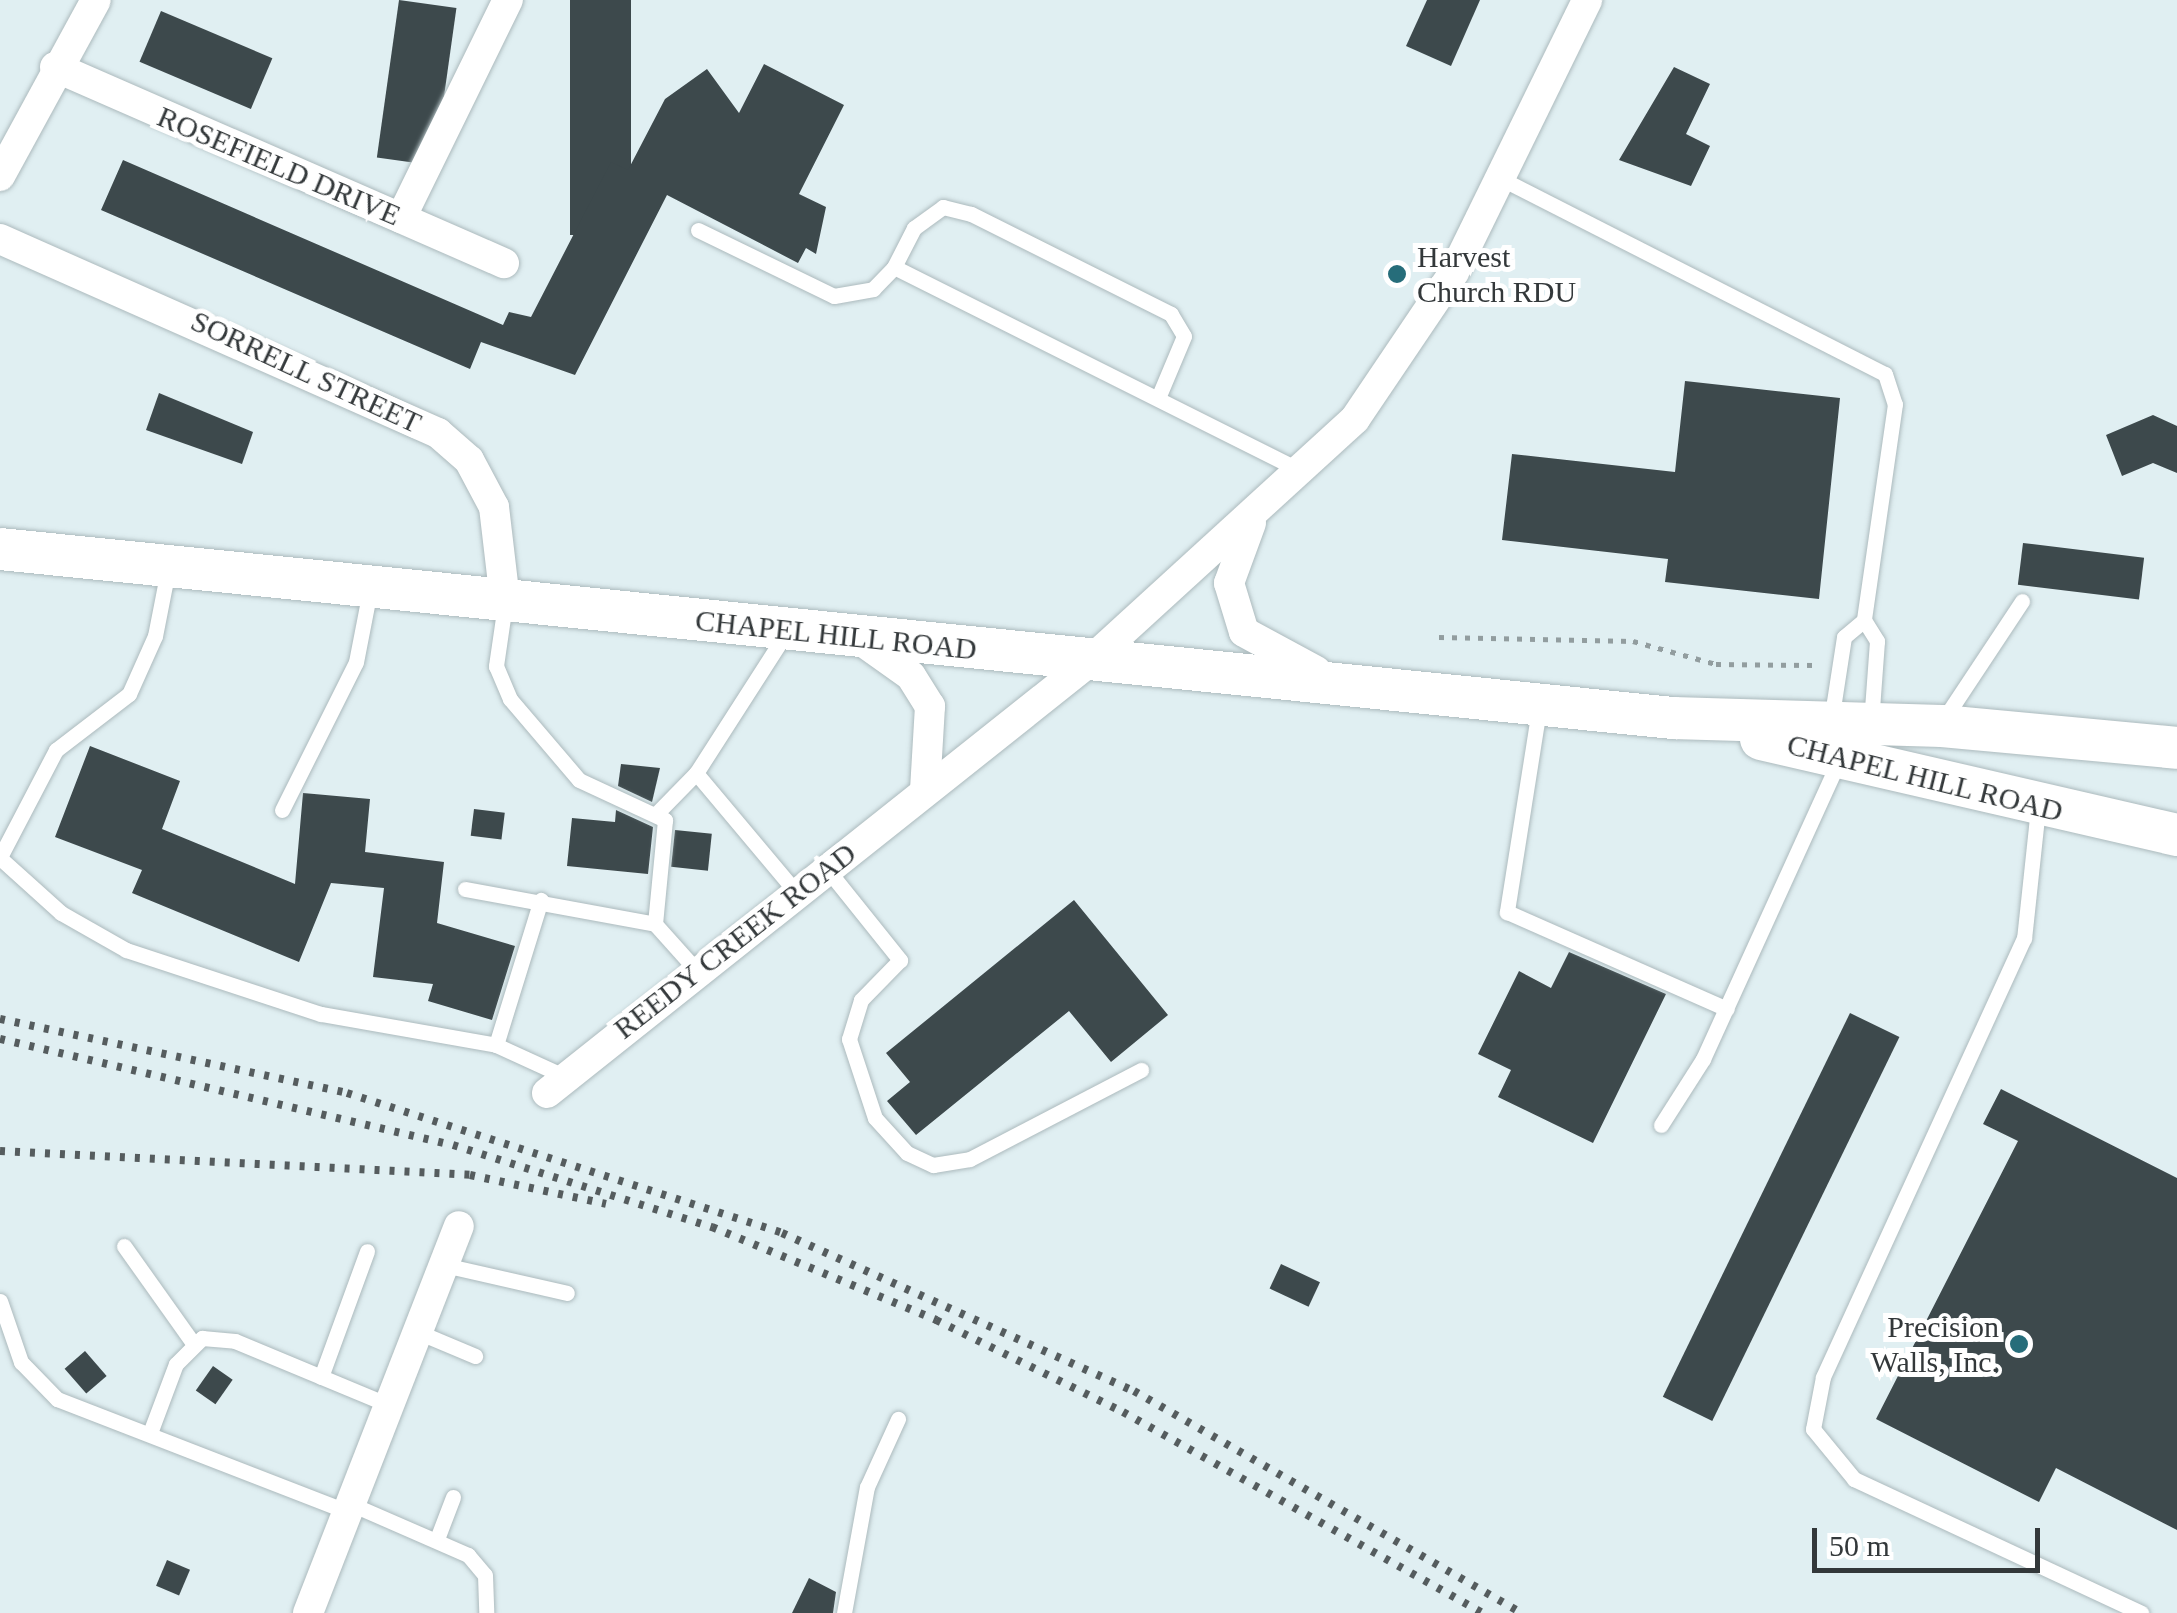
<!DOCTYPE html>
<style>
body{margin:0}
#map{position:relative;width:2177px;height:1613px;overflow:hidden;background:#e0eff2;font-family:"Times New Roman",serif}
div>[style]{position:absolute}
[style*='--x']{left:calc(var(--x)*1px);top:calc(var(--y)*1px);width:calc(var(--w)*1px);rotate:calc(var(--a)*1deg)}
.building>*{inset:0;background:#3d494c;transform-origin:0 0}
.path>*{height:5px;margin-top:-2.5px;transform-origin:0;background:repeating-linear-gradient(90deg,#929d9f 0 5px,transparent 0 13px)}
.roads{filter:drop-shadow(0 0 2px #acbabd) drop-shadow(0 0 2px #acbabd)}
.service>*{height:15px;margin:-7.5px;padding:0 7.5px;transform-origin:7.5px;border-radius:7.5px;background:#fff}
.minor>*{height:30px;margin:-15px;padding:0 15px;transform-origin:15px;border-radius:15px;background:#fff}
.secondary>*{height:42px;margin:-21px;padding:0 21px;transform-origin:21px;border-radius:21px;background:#fff}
.rail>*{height:8px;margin-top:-4px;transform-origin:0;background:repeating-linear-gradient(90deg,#555c5e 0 5px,transparent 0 15px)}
.dots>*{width:28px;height:28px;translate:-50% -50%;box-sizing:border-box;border:5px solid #fff;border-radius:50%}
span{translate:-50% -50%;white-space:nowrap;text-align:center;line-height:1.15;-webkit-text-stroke:10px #fff;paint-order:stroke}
.street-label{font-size:30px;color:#33383a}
.poi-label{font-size:30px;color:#33383a}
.left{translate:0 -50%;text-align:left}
.right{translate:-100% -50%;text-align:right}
.scale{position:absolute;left:1812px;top:1528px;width:228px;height:45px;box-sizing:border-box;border:5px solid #33383a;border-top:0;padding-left:12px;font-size:30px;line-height:35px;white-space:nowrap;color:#33383a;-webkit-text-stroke:8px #fff;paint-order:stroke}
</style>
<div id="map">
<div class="building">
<div style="left:399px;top:0;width:58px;height:159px;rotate:8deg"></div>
<div style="left:570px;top:0;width:61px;height:235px"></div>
<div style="clip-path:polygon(1427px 0,1480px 0,1451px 66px,1406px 46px)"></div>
<div style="left:161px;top:11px;width:121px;height:55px;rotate:23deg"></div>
<div style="clip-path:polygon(764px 64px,844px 105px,799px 194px,826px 207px,816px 254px,806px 248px,798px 263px,667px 195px,575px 375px,481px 342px,470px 369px,101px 210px,123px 160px,503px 325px,509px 312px,531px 317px,611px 162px,628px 170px,665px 99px,707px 69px,739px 113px)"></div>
<div style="clip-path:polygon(1674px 67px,1710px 84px,1686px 134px,1710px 146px,1691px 186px,1619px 160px)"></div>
<div style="clip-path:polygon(1685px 381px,1840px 398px,1819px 599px,1665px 582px,1668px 559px,1502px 540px,1512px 454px,1675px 472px)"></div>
<div style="clip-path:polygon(159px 393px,253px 432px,242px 464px,146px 430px)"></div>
<div style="clip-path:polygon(2153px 415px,2177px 426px,2177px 473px,2153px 463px,2122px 476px,2106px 435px)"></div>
<div style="left:2023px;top:543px;width:122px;height:42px;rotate:7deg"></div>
<div style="clip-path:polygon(90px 746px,180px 781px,162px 829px,295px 884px,303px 793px,370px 799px,365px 852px,444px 862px,437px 923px,515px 946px,492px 1020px,428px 1001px,433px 984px,373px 977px,384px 888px,331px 883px,299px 962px,132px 893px,142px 870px,55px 837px)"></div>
<div style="clip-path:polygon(621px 764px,660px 768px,652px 802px,618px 786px)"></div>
<div style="left:474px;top:809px;width:31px;height:27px;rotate:7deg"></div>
<div style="clip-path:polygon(616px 810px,653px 827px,648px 874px,567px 866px,572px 818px,615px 822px)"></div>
<div style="left:675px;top:830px;width:37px;height:37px;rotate:6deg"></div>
<div style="clip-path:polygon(1074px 900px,1168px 1015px,1111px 1062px,1069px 1011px,916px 1135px,887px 1101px,910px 1082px,886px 1053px)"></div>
<div style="clip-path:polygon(1569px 952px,1666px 994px,1593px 1143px,1498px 1097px,1511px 1070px,1478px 1054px,1519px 971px,1551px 988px)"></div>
<div style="left:1850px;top:1013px;width:55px;height:427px;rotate:26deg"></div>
<div style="clip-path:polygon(2001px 1089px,2177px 1178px,2177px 1530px,2056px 1468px,2039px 1502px,1876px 1419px,2018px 1141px,1983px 1124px)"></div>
<div style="left:1281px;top:1264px;width:43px;height:27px;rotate:25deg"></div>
<div style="left:85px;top:1351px;width:33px;height:27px;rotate:49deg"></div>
<div style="left:213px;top:1366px;width:24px;height:30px;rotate:35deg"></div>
<div style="left:167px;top:1560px;width:25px;height:28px;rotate:23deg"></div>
<div style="clip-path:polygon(809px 1578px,836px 1592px,833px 1613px,792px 1613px)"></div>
</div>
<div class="path">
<div style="--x:1439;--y:637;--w:194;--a:1.2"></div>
<div style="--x:1633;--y:641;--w:86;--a:15.5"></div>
<div style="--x:1716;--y:664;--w:101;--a:0.6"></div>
</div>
<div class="roads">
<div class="service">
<div style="--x:1498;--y:177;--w:434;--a:27"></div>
<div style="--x:1885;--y:374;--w:32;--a:72"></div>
<div style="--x:1895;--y:404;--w:218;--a:98.2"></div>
<div style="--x:1864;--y:620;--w:25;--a:58"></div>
<div style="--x:1877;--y:641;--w:81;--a:94.2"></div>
<div style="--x:698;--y:230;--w:151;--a:25.9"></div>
<div style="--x:834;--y:296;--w:40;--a:-10"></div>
<div style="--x:873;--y:289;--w:30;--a:-46"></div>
<div style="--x:1158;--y:398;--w:67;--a:-67.2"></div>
<div style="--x:1184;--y:336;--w:26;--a:-121"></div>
<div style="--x:1171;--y:314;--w:224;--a:-153.4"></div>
<div style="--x:971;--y:214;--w:29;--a:-166"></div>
<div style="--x:943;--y:207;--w:36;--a:144"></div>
<div style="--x:914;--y:228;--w:44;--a:117.1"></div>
<div style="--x:894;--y:267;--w:455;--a:26.6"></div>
<div style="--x:505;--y:604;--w:63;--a:98.3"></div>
<div style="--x:496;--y:666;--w:36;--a:67"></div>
<div style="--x:510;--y:699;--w:106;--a:49.6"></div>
<div style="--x:579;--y:780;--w:95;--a:24.9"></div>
<div style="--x:665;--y:820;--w:104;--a:95.5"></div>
<div style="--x:786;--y:633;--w:166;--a:122.7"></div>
<div style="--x:696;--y:773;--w:155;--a:50"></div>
<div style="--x:1539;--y:709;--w:206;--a:99"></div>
<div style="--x:1507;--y:912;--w:240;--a:23.8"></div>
<div style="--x:1831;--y:721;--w:85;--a:-81.2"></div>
<div style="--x:1844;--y:637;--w:26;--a:-40"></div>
<div style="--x:1942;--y:722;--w:145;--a:-56.5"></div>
<div style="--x:2038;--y:808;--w:131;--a:96.1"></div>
<div style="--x:2024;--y:938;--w:483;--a:114.6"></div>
<div style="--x:1823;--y:1377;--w:53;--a:100.9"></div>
<div style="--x:1813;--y:1429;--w:65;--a:50.6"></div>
<div style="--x:1854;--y:1479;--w:317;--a:25"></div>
<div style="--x:282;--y:810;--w:165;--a:-63.4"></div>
<div style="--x:356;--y:662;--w:73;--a:-79"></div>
<div style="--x:657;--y:813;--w:56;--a:-45.7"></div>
<div style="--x:0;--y:857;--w:121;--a:-62.4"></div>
<div style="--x:56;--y:750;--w:92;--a:-37.5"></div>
<div style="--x:129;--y:694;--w:64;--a:-65.9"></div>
<div style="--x:155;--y:636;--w:67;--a:-78.9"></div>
<div style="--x:0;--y:858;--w:82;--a:42"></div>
<div style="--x:61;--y:913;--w:75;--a:29.6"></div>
<div style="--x:126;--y:950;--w:205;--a:18.2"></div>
<div style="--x:321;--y:1014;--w:178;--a:10"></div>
<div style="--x:496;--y:1045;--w:152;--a:-72.8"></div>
<div style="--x:827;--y:869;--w:117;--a:51.3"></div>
<div style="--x:900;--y:960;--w:56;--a:134.3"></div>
<div style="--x:861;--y:1000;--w:41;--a:107.1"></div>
<div style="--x:849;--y:1039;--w:83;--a:71.8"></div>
<div style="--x:875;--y:1118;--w:47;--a:47.6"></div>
<div style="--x:907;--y:1153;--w:29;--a:25"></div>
<div style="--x:933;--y:1165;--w:37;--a:-9"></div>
<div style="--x:970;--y:1159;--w:193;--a:-27.5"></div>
<div style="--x:465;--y:889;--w:193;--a:10.4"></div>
<div style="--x:655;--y:924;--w:63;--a:48.2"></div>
<div style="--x:496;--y:1045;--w:77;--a:24.6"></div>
<div style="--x:1661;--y:1125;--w:78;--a:-57.5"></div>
<div style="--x:1703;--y:1059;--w:328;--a:-65.5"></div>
<div style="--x:124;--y:1246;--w:119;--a:54.6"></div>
<div style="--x:444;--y:1265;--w:126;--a:12.8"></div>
<div style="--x:0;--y:1301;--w:65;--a:71"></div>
<div style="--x:21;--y:1362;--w:52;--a:45.8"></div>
<div style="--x:57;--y:1399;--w:312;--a:21.2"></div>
<div style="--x:418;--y:1332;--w:62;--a:22.8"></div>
<div style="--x:321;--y:1377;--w:134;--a:-69.9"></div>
<div style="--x:150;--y:1433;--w:74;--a:-69.4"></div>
<div style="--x:176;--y:1364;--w:37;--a:-45"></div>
<div style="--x:202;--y:1338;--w:33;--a:5"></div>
<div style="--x:235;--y:1341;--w:167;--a:22.6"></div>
<div style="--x:351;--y:1504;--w:128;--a:23.6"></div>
<div style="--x:468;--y:1555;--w:26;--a:50"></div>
<div style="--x:485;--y:1575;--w:38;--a:88"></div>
<div style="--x:437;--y:1539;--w:45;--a:-69.1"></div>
<div style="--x:844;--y:1613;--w:128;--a:-79.7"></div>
<div style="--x:867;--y:1487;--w:75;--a:-65.5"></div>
</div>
<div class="minor">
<div style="--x:55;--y:67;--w:490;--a:23.6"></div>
<div style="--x:0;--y:176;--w:200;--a:-61.4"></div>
<div style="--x:401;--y:218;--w:243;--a:-63.9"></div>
<div style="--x:0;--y:239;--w:479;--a:23.9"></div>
<div style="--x:438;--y:433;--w:41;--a:41.1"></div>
<div style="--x:469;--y:460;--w:53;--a:62"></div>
<div style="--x:494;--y:507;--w:94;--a:83.3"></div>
<div style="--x:1251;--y:523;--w:64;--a:110.1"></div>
<div style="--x:1229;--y:583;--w:51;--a:73"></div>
<div style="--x:1244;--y:632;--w:82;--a:28.4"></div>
<div style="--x:862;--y:641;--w:60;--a:35.5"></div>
<div style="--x:911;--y:676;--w:36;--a:58"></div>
<div style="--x:930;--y:706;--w:85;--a:93.4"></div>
<div style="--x:547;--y:1093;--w:692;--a:-38.49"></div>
<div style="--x:1089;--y:662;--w:360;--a:-42.4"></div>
<div style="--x:1355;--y:419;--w:177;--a:-56"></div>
<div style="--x:1454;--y:272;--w:303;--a:-63.9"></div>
<div style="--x:308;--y:1613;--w:415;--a:-68.7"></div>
</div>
<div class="secondary">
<div style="--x:0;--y:549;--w:1682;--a:5.77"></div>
<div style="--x:1673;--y:718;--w:269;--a:1.7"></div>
<div style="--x:1942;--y:726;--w:236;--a:5.3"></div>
<div style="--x:1761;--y:739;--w:427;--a:13"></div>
</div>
</div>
<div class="rail">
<div style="--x:0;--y:1019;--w:355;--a:12"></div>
<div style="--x:347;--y:1093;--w:457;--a:17.8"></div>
<div style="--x:782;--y:1233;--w:386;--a:24.2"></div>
<div style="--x:1134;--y:1391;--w:447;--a:29.8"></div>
<div style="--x:0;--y:1039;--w:465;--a:13.2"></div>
<div style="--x:453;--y:1145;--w:272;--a:17.6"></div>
<div style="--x:712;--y:1227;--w:243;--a:22.5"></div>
<div style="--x:936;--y:1320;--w:208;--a:26.2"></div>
<div style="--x:1123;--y:1412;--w:411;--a:29.2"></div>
<div style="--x:0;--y:1151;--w:471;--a:2.9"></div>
<div style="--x:470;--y:1175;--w:139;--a:12"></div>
</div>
<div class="dots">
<div style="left:1397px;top:274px;background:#266d7a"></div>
<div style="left:2019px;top:1344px;background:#266d7a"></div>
</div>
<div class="street-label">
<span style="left:279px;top:166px;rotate:23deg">ROSEFIELD DRIVE</span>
<span style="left:306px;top:372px;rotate:25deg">SORRELL STREET</span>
<span style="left:836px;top:635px;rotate:6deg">CHAPEL HILL ROAD</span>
<span style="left:1925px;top:778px;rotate:14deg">CHAPEL HILL ROAD</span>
<span style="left:735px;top:941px;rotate:-38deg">REEDY CREEK ROAD</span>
</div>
<div class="poi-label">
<span class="left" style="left:1417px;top:274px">Harvest<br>Church RDU</span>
<span class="right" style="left:1999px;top:1344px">Precision<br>Walls, Inc.</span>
</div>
<div class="scale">50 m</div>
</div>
